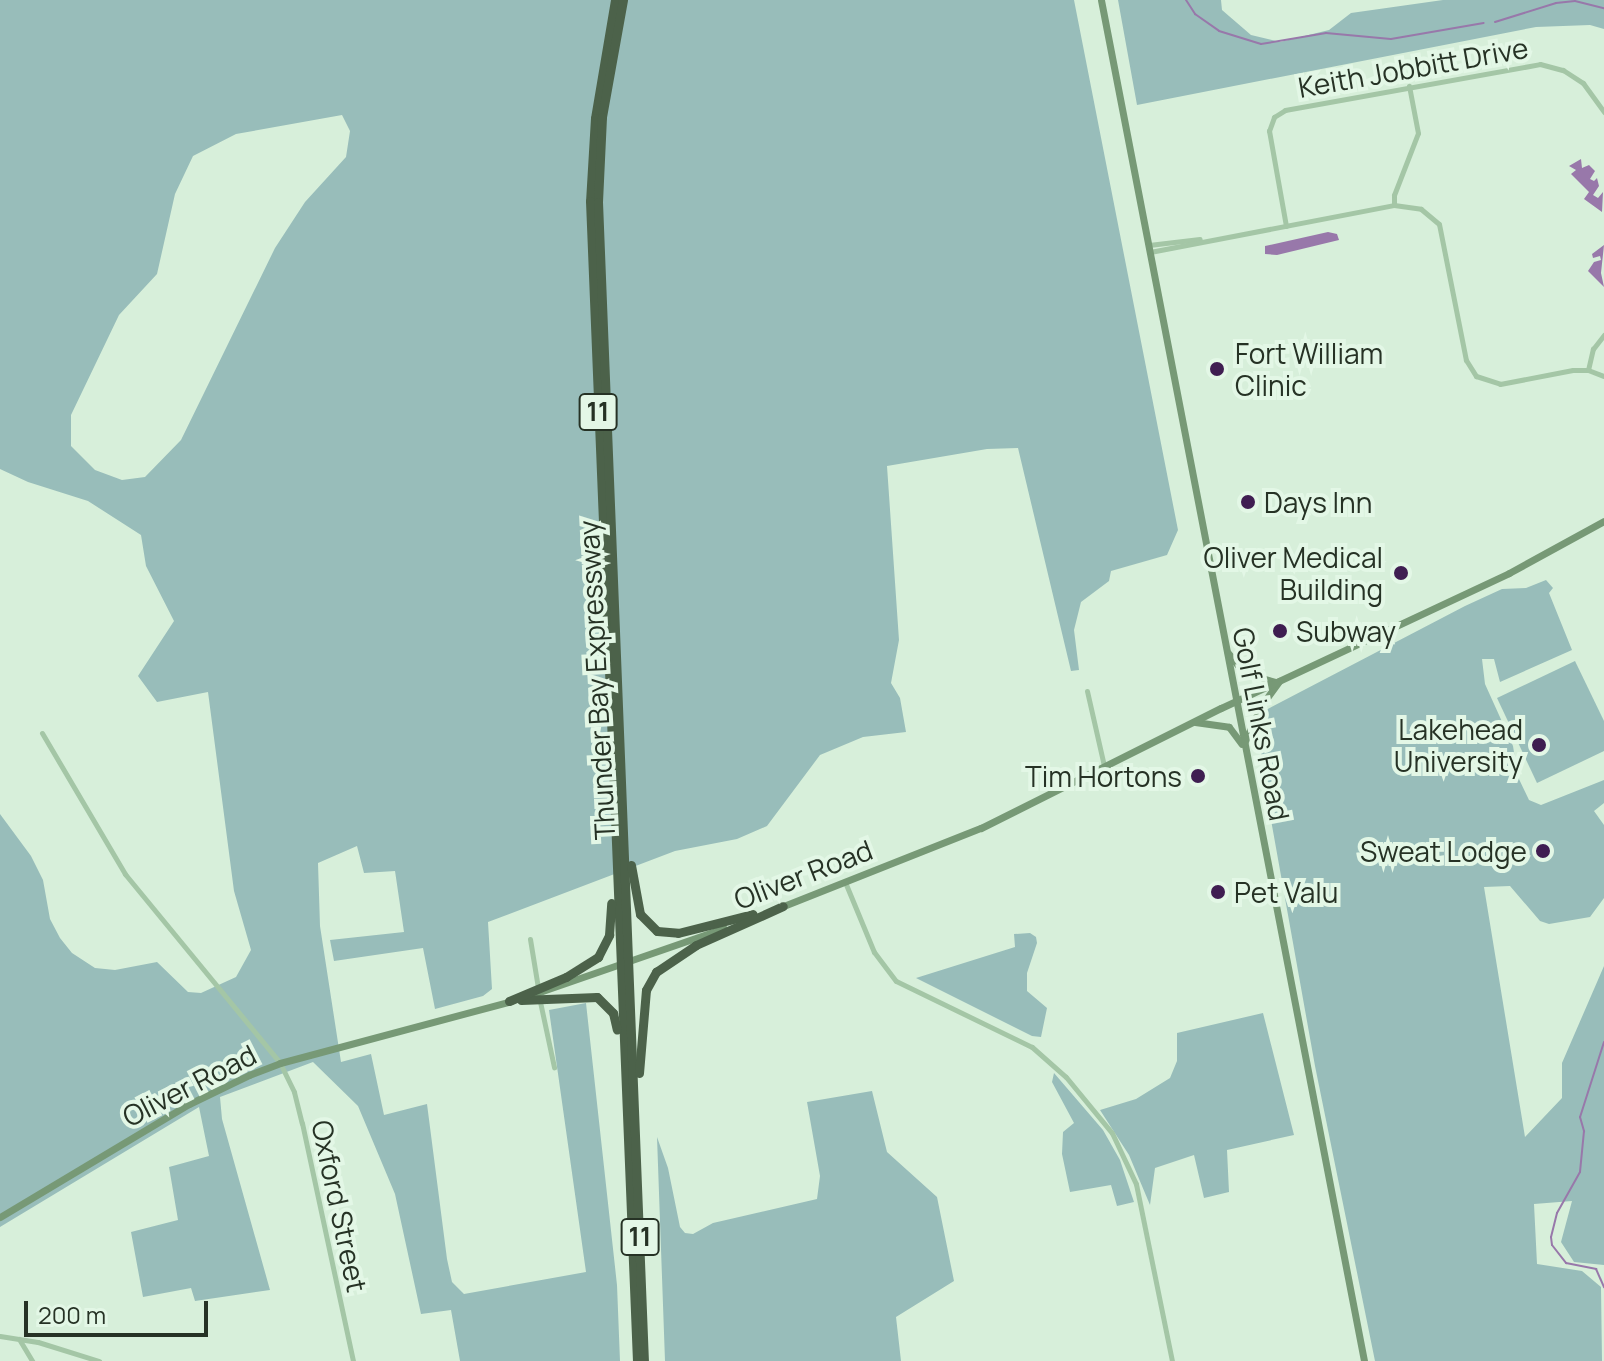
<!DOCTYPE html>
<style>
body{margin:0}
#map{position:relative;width:1604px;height:1361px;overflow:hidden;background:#d7efda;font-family:Manrope,sans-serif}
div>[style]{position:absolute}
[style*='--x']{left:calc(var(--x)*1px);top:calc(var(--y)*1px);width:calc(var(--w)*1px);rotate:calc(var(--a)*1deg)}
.green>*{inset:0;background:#98bdba}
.water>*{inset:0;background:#9878aa}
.stream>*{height:2px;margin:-1px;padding:0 1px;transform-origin:1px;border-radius:1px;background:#9878aa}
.minor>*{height:5px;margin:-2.5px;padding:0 2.5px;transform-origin:2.5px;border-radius:2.5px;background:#a4c6a6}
.secondary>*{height:7px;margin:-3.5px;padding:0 3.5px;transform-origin:3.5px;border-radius:3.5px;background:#779976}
.trunk>*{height:9px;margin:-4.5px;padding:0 4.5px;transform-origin:4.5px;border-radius:4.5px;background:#4c624a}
.dots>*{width:22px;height:22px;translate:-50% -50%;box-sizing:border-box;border:4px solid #e3f7e6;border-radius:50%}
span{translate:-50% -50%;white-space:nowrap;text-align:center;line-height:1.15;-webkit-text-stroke:8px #e3f7e6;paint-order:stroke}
.shield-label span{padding:2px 6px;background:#e3f7e6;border:2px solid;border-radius:6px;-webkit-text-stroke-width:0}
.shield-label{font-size:26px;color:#263225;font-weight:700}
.street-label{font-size:28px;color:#263225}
.poi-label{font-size:28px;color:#263225}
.left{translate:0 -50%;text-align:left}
.right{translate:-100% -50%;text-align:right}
.scale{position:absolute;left:24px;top:1301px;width:184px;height:36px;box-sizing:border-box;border:4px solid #263225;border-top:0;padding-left:10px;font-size:24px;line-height:28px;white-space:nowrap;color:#263225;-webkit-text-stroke:6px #e3f7e6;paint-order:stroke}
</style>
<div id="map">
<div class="green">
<div style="clip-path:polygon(evenodd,0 0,1074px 0,1178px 530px,1167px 555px,1111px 571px,1109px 581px,1081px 602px,1074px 630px,1079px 670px,1071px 671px,1018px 448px,987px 449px,887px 466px,899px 640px,891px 683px,900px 698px,906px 732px,863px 737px,820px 755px,767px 826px,737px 839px,675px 851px,488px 922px,492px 989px,483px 996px,435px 1009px,423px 948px,334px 961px,330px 940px,404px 932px,395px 871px,364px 873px,357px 846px,318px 863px,320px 926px,341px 1062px,371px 1054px,384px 1115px,427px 1104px,447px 1259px,452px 1282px,464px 1294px,586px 1272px,549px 1010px,586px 1003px,617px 1285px,620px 1361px,460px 1361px,451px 1310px,421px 1314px,395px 1194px,358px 1106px,313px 1062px,220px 1097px,222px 1119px,270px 1290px,195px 1301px,191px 1288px,143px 1297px,131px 1232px,178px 1220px,169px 1167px,209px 1156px,199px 1107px,0 1227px,0 814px,31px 856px,43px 880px,50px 919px,60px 938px,72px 953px,95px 968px,115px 970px,157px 962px,188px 992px,201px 993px,236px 977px,251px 950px,234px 891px,208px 692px,157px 702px,138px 676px,174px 621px,146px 566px,141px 535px,88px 501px,28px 482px,0 469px,0 0,342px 115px,350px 131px,346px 157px,305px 202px,275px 248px,181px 440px,145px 477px,122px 480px,95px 470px,71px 446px,71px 415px,119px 315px,157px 274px,175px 194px,193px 156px,236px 134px,342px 115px)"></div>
<div style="clip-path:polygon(1118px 0,1221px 0,1222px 10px,1251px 35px,1280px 42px,1329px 30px,1351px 13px,1443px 0,1604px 0,1604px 29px,1590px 25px,1536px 27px,1137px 105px)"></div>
<div style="clip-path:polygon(1546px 580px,1553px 588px,1549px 593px,1572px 650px,1500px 682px,1494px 659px,1482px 659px,1485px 684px,1513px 746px,1518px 777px,1529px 800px,1541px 805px,1604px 780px,1604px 803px,1594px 811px,1604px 825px,1604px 898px,1590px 917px,1549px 924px,1540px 921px,1510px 886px,1484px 887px,1525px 1137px,1562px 1098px,1562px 1063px,1604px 966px,1604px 1265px,1574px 1262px,1561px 1242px,1572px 1201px,1534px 1204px,1537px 1264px,1582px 1271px,1601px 1287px,1602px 1361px,1375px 1361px,1315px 1066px,1263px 775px,1261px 751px,1264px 711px,1465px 606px,1502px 589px,1526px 588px)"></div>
<div style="clip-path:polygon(1575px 661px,1604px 721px,1604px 751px,1537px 783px,1497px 698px)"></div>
<div style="clip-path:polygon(1030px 933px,1036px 937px,1037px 943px,1027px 973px,1027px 991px,1047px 1008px,1041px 1037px,1032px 1036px,916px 978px,1015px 947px,1014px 934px)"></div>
<div style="clip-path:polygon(1263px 1013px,1294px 1135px,1227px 1150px,1229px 1192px,1204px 1198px,1194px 1155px,1155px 1168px,1150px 1205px,1129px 1155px,1100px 1110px,1136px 1099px,1170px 1078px,1177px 1061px,1177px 1033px)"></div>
<div style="clip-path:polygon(1054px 1073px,1103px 1130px,1120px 1160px,1134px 1202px,1117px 1206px,1111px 1185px,1070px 1192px,1062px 1154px,1063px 1132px,1074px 1123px,1052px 1082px)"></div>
<div style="clip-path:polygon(872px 1091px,887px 1152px,937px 1197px,954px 1281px,896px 1317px,901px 1361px,665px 1361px,657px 1137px,668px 1168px,680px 1227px,685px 1233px,693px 1234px,713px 1223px,817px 1199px,820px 1176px,807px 1102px)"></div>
</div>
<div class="water">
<div style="clip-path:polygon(1581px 159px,1582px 168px,1589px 165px,1595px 171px,1590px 179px,1594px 181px,1597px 178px,1599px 186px,1593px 195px,1598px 198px,1603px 192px,1602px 212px,1584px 199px,1589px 192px,1571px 174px,1576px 170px,1569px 166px)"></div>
<div style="clip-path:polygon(1328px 232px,1337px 234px,1339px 240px,1277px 255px,1265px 254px,1265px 246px)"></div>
<div style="clip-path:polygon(1604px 245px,1601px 273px,1604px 287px,1588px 271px,1594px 262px,1601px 260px,1600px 256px,1593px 258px,1592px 254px)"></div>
</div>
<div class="stream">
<div style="--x:1186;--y:0;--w:17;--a:57"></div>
<div style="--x:1195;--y:14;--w:29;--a:35"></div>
<div style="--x:1219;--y:31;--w:44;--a:17.2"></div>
<div style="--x:1261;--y:44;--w:66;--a:-9.6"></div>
<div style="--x:1326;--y:33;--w:65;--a:5.3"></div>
<div style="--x:1391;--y:39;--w:94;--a:-9.8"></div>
<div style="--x:1495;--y:22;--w:64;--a:-17.3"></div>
<div style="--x:1556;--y:3;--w:19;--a:-6"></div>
<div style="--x:1575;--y:1;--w:30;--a:14"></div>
<div style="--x:1604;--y:1042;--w:79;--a:107.7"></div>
<div style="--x:1580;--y:1117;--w:15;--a:74"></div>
<div style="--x:1584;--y:1131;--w:41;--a:95.6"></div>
<div style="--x:1580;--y:1172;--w:47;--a:119.3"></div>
<div style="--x:1557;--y:1213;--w:25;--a:104"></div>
<div style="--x:1551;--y:1237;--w:8;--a:83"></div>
<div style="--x:1552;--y:1245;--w:23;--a:52"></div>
<div style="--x:1566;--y:1263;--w:31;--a:11"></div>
<div style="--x:1596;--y:1269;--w:20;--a:66"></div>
</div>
<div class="minor">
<div style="--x:1394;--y:205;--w:10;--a:-90"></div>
<div style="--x:1394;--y:195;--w:66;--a:-68.8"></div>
<div style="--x:1418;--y:133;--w:48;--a:-100.8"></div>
<div style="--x:1286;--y:226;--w:97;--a:-100.1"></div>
<div style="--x:1269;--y:131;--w:15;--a:-70"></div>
<div style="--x:1274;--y:117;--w:13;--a:-32"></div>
<div style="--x:1285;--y:110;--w:259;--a:-10.2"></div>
<div style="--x:1540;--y:64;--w:24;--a:15"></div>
<div style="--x:1563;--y:70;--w:24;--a:33"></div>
<div style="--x:1583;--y:83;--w:36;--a:54"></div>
<div style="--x:1149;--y:245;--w:51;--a:-6.7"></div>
<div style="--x:1150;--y:252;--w:248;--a:-10.9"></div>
<div style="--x:1394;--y:205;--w:27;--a:8"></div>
<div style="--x:1421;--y:209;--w:23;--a:40"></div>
<div style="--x:1439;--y:224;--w:139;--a:78.8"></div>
<div style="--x:1466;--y:360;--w:19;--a:58"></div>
<div style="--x:1476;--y:376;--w:25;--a:18"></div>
<div style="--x:1500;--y:384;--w:74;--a:-10.9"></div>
<div style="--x:1573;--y:370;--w:15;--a:0"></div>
<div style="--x:1588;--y:370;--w:17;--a:21"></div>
<div style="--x:1588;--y:370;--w:22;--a:-77"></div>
<div style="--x:1593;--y:349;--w:18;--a:-52"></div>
<div style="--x:1087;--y:691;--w:77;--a:77.2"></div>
<div style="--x:42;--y:733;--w:164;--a:59.5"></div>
<div style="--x:125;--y:874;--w:244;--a:50.6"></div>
<div style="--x:280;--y:1063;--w:32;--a:64"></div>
<div style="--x:294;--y:1092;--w:32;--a:76"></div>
<div style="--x:302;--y:1123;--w:243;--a:77.9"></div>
<div style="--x:845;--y:882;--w:76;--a:67.5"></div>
<div style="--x:874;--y:952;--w:36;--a:53"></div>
<div style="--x:896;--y:981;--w:151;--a:25.9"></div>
<div style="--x:1032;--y:1047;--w:45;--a:41.4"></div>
<div style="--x:1066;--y:1077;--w:72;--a:50.6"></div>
<div style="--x:1112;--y:1133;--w:56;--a:64.8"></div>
<div style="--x:1136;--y:1184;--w:181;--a:78.5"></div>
<div style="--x:530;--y:939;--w:50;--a:80.7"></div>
<div style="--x:539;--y:997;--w:72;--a:77.9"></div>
<div style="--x:0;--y:1336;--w:38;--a:9"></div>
<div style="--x:38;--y:1342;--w:64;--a:17.3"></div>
<div style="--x:19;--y:1339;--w:26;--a:59"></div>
</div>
<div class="secondary">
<div style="--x:1101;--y:0;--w:1386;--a:79.06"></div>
<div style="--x:1228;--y:653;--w:26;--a:51"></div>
<div style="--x:1244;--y:673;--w:33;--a:16"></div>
<div style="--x:1195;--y:722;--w:34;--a:8"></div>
<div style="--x:1229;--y:727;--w:21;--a:53"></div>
<div style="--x:1244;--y:743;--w:41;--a:-65.3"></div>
<div style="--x:1261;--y:706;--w:31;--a:-54"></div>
<div style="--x:781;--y:907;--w:215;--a:-21.6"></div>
<div style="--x:981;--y:828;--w:268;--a:-26.6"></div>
<div style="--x:1221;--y:708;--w:318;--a:-25.1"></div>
<div style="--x:1509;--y:573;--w:108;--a:-28.7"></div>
<div style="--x:528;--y:996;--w:207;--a:-19.1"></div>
<div style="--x:0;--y:1217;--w:220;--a:-30.9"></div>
<div style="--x:189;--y:1104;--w:67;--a:-25.8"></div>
<div style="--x:249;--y:1075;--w:33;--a:-21"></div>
<div style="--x:280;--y:1063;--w:240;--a:-15"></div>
</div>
<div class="trunk">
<div style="--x:615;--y:0;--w:120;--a:99.6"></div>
<div style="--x:595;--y:118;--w:83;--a:93.4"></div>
<div style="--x:590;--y:201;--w:1161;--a:87.68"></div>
<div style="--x:623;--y:0;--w:119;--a:100.2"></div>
<div style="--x:602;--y:117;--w:85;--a:92.7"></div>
<div style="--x:598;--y:202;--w:1160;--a:87.73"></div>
<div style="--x:631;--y:865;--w:50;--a:79.6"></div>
<div style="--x:640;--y:914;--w:24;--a:45"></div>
<div style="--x:657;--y:931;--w:21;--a:5"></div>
<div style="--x:678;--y:933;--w:77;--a:-14.2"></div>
<div style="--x:521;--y:1000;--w:76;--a:-2.3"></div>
<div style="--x:597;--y:997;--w:23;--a:45"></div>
<div style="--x:613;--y:1013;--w:17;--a:77"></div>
<div style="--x:509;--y:1001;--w:62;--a:-22.8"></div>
<div style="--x:566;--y:977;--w:38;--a:-32"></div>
<div style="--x:598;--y:957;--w:25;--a:-63"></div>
<div style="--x:609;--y:935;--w:32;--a:-86"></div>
<div style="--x:639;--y:1073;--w:83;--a:-85.2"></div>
<div style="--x:646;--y:990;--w:21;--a:-61"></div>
<div style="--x:656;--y:972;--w:48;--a:-34"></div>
<div style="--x:696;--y:945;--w:95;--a:-24.1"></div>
</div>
<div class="dots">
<div style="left:1217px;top:369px;background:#3f1e51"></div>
<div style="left:1248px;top:502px;background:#3f1e51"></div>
<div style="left:1401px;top:573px;background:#3f1e51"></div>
<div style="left:1280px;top:631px;background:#3f1e51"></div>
<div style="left:1539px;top:745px;background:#3f1e51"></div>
<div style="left:1198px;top:776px;background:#3f1e51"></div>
<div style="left:1543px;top:851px;background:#3f1e51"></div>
<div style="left:1218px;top:892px;background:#3f1e51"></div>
</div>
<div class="shield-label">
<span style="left:598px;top:412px">11</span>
<span style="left:640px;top:1237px">11</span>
</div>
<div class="street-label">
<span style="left:1413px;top:67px;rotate:-10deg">Keith Jobbitt Drive</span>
<span style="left:596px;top:680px;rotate:-93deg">Thunder Bay Expressway</span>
<span style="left:1262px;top:724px;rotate:79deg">Golf Links Road</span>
<span style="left:803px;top:874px;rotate:-21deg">Oliver Road</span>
<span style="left:189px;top:1085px;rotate:-27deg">Oliver Road</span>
<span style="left:340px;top:1206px;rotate:78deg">Oxford Street</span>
</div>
<div class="poi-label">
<span class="left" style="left:1235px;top:369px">Fort William<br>Clinic</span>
<span class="left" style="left:1264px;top:502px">Days Inn</span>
<span class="right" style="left:1383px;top:573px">Oliver Medical<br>Building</span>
<span class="left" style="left:1296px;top:631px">Subway</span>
<span class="right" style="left:1523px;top:745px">Lakehead<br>University</span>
<span class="right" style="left:1182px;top:776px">Tim Hortons</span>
<span class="right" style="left:1527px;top:851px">Sweat Lodge</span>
<span class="left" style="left:1234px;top:892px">Pet Valu</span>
</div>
<div class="scale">200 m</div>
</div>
